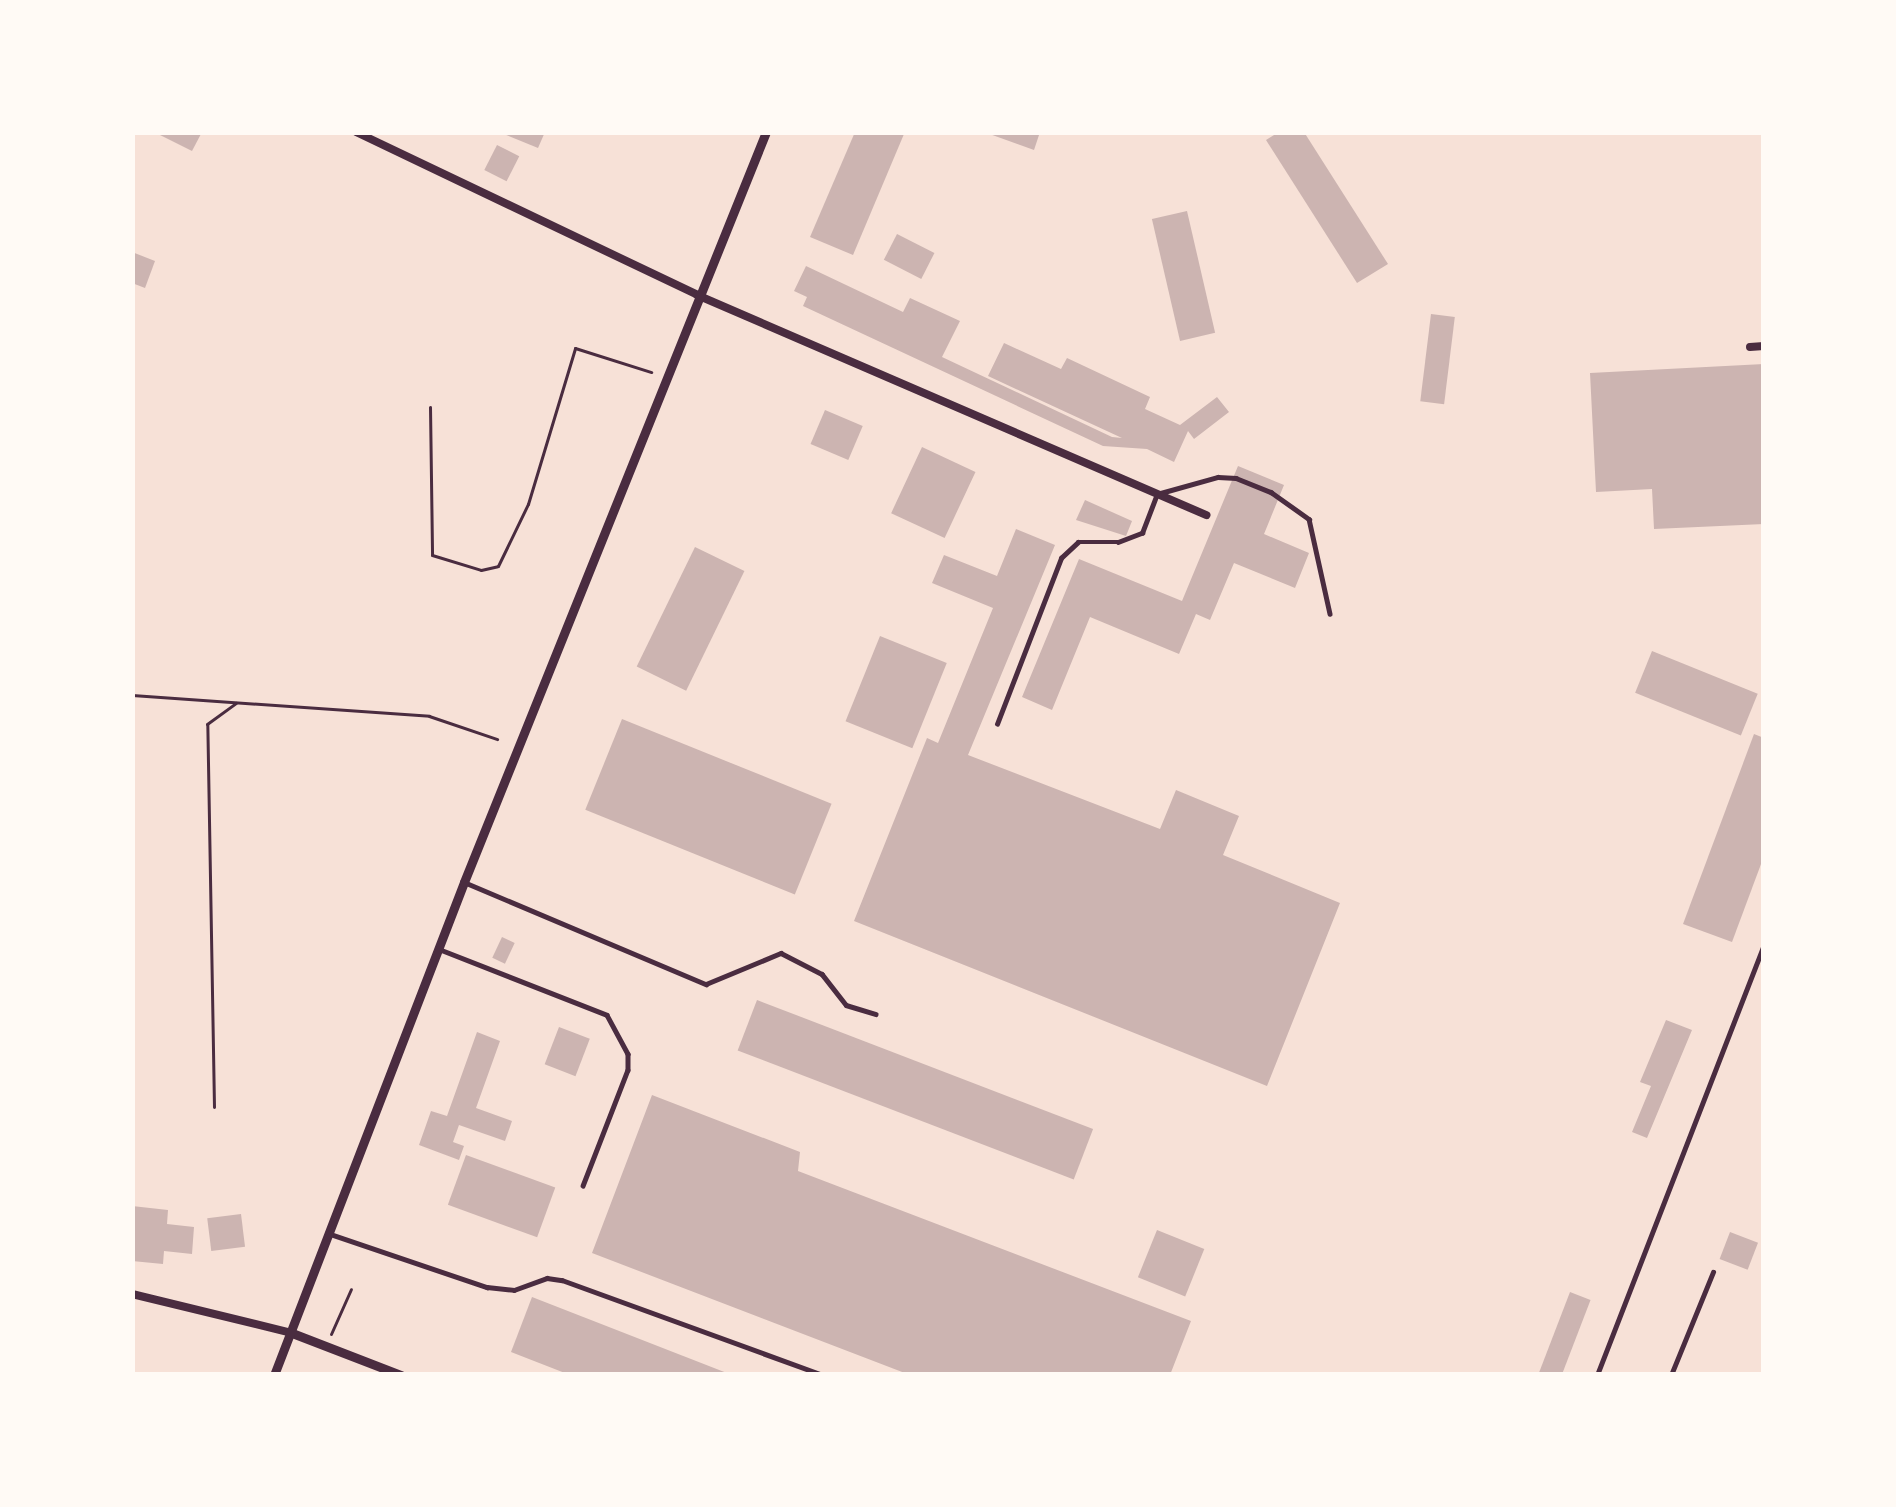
<!DOCTYPE html>
<style>
body{margin:0}
#map{position:relative;width:1896px;height:1507px;overflow:hidden;background:#f7e1d7;font-family:Roboto,sans-serif}
div>[style]{position:absolute}
[style*='--x']{left:calc(var(--x)*1px);top:calc(var(--y)*1px);width:calc(var(--w)*1px);rotate:calc(var(--a)*1deg)}
.building>*{inset:0;background:#ccb4b1;transform-origin:0 0}
.path>*{height:3px;margin:-1.5px;padding:0 1.5px;transform-origin:1.5px;border-radius:1.5px;background:#4a2c40}
.service>*{height:4.5px;margin:-2.25px;padding:0 2.25px;transform-origin:2.25px;border-radius:2.25px;background:#4a2c40}
.minor>*{height:8px;margin:-4px;padding:0 4px;transform-origin:4px;border-radius:4px;background:#4a2c40}
.tertiary>*{height:9px;margin:-4.5px;padding:0 4.5px;transform-origin:4.5px;border-radius:4.5px;background:#4a2c40}
span{translate:-50% -50%;white-space:nowrap;text-align:center;line-height:1.15;-webkit-text-stroke:12px #fffaf5;paint-order:stroke}
.frame{position:absolute;inset:0;border:135px solid #fffaf5;pointer-events:none}
</style>
<div id="map">
<div class="building">
<div style="clip-path:polygon(154px 132px,202px 132px,192px 151px)"></div>
<div style="clip-path:polygon(499px 132px,545px 132px,538px 148px)"></div>
<div style="clip-path:polygon(855px 132px,904px 134px,853px 255px,810px 237px)"></div>
<div style="clip-path:polygon(984px 132px,1040px 132px,1034px 150px)"></div>
<div style="clip-path:polygon(1279px 132px,1304px 132px,1388px 264px,1357px 283px,1266px 140px)"></div>
<div style="left:497px;top:145px;width:25px;height:28px;rotate:27deg"></div>
<div style="left:1187px;top:211px;width:125px;height:36px;rotate:77deg"></div>
<div style="left:897px;top:234px;width:42px;height:29px;rotate:27deg"></div>
<div style="clip-path:polygon(132px 252px,155px 261px,145px 288px,132px 283px)"></div>
<div style="clip-path:polygon(806px 266px,903px 312px,910px 298px,960px 321px,942px 357px,1112px 437px,1122px 438px,988px 376px,1004px 343px,1061px 369px,1067px 358px,1150px 397px,1145px 409px,1180px 425px,1217px 397px,1229px 412px,1194px 439px,1188px 431px,1174px 462px,1147px 449px,1103px 446px,803px 306px,807px 297px,794px 291px)"></div>
<div style="left:1431px;top:314px;width:24px;height:88px;rotate:7deg"></div>
<div style="clip-path:polygon(1764px 364px,1764px 524px,1654px 529px,1652px 489px,1596px 492px,1590px 373px)"></div>
<div style="left:825px;top:410px;width:41px;height:37px;rotate:23deg"></div>
<div style="left:922px;top:447px;width:59px;height:73px;rotate:25deg"></div>
<div style="clip-path:polygon(1238px 466px,1284px 485px,1264px 534px,1309px 553px,1295px 588px,1234px 563px,1210px 620px,1196px 614px,1179px 654px,1090px 617px,1052px 710px,1022px 697px,1079px 559px,1182px 601px)"></div>
<div style="clip-path:polygon(1085px 500px,1132px 521px,1126px 536px,1076px 520px)"></div>
<div style="clip-path:polygon(1016px 529px,1055px 545px,968px 755px,1160px 829px,1176px 790px,1239px 816px,1223px 855px,1340px 903px,1267px 1086px,854px 921px,927px 738px,938px 743px,993px 608px,932px 583px,944px 555px,997px 576px)"></div>
<div style="left:695px;top:547px;width:55px;height:133px;rotate:26deg"></div>
<div style="left:880px;top:636px;width:72px;height:92px;rotate:22deg"></div>
<div style="left:1652px;top:651px;width:114px;height:45px;rotate:22deg"></div>
<div style="left:622px;top:719px;width:226px;height:98px;rotate:22deg"></div>
<div style="clip-path:polygon(1754px 734px,1764px 738px,1764px 856px,1732px 942px,1683px 924px)"></div>
<div style="left:502px;top:937px;width:14px;height:23px;rotate:25deg"></div>
<div style="left:757px;top:1000px;width:360px;height:54px;rotate:21deg"></div>
<div style="clip-path:polygon(1666px 1020px,1692px 1030px,1647px 1138px,1632px 1132px,1651px 1086px,1640px 1082px)"></div>
<div style="left:559px;top:1027px;width:33px;height:40px;rotate:21deg"></div>
<div style="clip-path:polygon(477px 1032px,500px 1041px,476px 1108px,512px 1121px,505px 1141px,459px 1125px,453px 1142px,464px 1146px,459px 1160px,419px 1145px,431px 1111px,447px 1116px)"></div>
<div style="clip-path:polygon(652px 1095px,800px 1152px,798px 1171px,1191px 1321px,1170px 1375px,910px 1375px,592px 1253px)"></div>
<div style="left:466px;top:1155px;width:95px;height:53px;rotate:20deg"></div>
<div style="clip-path:polygon(132px 1206px,168px 1210px,167px 1224px,194px 1227px,192px 1254px,164px 1251px,163px 1264px,132px 1261px)"></div>
<div style="left:241px;top:1214px;width:33px;height:34px;rotate:83deg"></div>
<div style="left:1157px;top:1230px;width:51px;height:51px;rotate:22deg"></div>
<div style="left:1730px;top:1232px;width:30px;height:29px;rotate:21deg"></div>
<div style="left:1570px;top:1292px;width:22px;height:90px;rotate:21deg"></div>
<div style="clip-path:polygon(532px 1297px,732px 1375px,570px 1375px,511px 1352px)"></div>
</div>
<div class="path">
<div style="--x:430;--y:407;--w:148;--a:89.2"></div>
<div style="--x:432;--y:555;--w:51;--a:17"></div>
<div style="--x:481;--y:570;--w:17;--a:-13"></div>
<div style="--x:498;--y:566;--w:69;--a:-64.2"></div>
<div style="--x:528;--y:504;--w:163;--a:-73.2"></div>
<div style="--x:575;--y:348;--w:80;--a:17.5"></div>
<div style="--x:132;--y:695;--w:298;--a:4"></div>
<div style="--x:429;--y:716;--w:72;--a:18.7"></div>
<div style="--x:214;--y:1107;--w:383;--a:-91"></div>
<div style="--x:207;--y:724;--w:36;--a:-36"></div>
<div style="--x:331;--y:1334;--w:49;--a:-66"></div>
</div>
<div class="service">
<div style="--x:997;--y:724;--w:178;--a:-68.9"></div>
<div style="--x:1061;--y:558;--w:23;--a:-43"></div>
<div style="--x:1078;--y:542;--w:40;--a:0"></div>
<div style="--x:1118;--y:542;--w:26;--a:-21"></div>
<div style="--x:1142;--y:533;--w:42;--a:-69"></div>
<div style="--x:1157;--y:494;--w:63;--a:-15.6"></div>
<div style="--x:1218;--y:477;--w:18;--a:3"></div>
<div style="--x:1236;--y:478;--w:38;--a:22"></div>
<div style="--x:1271;--y:492;--w:47;--a:35.4"></div>
<div style="--x:1309;--y:519;--w:97;--a:77.5"></div>
<div style="--x:464;--y:882;--w:263;--a:22.9"></div>
<div style="--x:706;--y:984;--w:81;--a:-22.5"></div>
<div style="--x:781;--y:953;--w:46;--a:27.1"></div>
<div style="--x:822;--y:974;--w:39;--a:52"></div>
<div style="--x:846;--y:1005;--w:31;--a:17"></div>
<div style="--x:439;--y:949;--w:180;--a:21.4"></div>
<div style="--x:607;--y:1015;--w:44;--a:61.7"></div>
<div style="--x:628;--y:1054;--w:16;--a:90"></div>
<div style="--x:628;--y:1070;--w:124;--a:111.2"></div>
<div style="--x:330;--y:1234;--w:166;--a:18.7"></div>
<div style="--x:487;--y:1287;--w:27;--a:6"></div>
<div style="--x:514;--y:1290;--w:35;--a:-20"></div>
<div style="--x:547;--y:1278;--w:15;--a:8"></div>
<div style="--x:562;--y:1280;--w:278;--a:20"></div>
<div style="--x:1597;--y:1375;--w:461;--a:-68.8"></div>
<div style="--x:1671;--y:1375;--w:111;--a:-67.8"></div>
</div>
<div class="minor">
<div style="--x:356;--y:132;--w:378;--a:25.5"></div>
<div style="--x:697;--y:295;--w:555;--a:23.37"></div>
<div style="--x:1750;--y:347;--w:14;--a:-4"></div>
<div style="--x:132;--y:1294;--w:165;--a:13.7"></div>
</div>
<div class="tertiary">
<div style="--x:292;--y:1333;--w:117;--a:21.1"></div>
<div style="--x:274;--y:1375;--w:528;--a:-68.92"></div>
<div style="--x:464;--y:882;--w:809;--a:-68.07"></div>
</div>
<div class="frame"></div>
</div>
